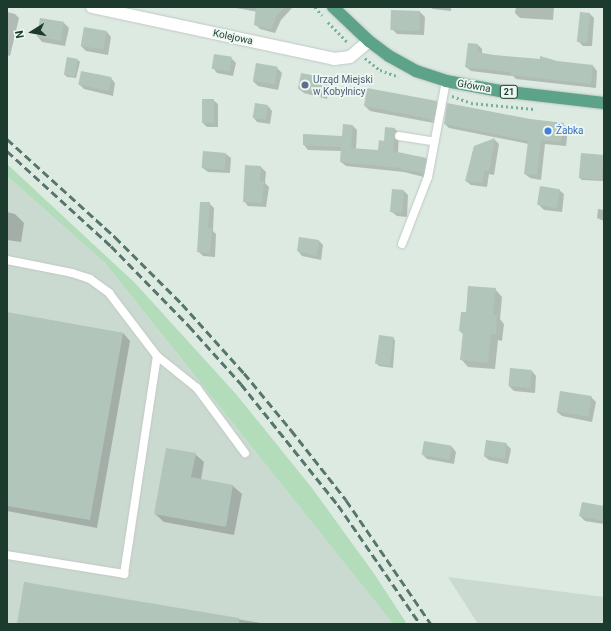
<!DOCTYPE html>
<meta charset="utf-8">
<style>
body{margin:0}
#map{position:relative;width:611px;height:631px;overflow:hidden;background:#dceae2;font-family:Roboto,sans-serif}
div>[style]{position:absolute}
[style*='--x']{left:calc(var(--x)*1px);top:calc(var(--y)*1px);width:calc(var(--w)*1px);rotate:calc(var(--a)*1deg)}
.built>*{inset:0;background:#cbdad1}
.green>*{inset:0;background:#b3ddba}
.shadow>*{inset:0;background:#0003}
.building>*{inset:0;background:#b2c5bb;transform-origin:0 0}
.path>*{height:2.5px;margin-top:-1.25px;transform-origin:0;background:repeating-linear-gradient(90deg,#7ab099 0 2px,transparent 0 5px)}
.roads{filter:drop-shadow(0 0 1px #c0c8c5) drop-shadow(0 0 1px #c0c8c5)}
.service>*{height:8px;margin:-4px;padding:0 4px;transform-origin:4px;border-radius:4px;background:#fff}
.minor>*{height:12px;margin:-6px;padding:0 6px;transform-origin:6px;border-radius:6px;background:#fff}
.primary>*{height:12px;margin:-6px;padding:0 6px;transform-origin:6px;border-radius:6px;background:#5da38a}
.rail>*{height:3px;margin-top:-1.5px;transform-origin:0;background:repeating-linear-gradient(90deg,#57766b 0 8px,transparent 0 12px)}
.dots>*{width:11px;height:11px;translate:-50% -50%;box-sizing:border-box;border:2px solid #edf7f1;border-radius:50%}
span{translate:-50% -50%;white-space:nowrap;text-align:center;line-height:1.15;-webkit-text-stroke:3.5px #edf7f1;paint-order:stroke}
.shield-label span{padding:1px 3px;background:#edf7f1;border:1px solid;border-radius:3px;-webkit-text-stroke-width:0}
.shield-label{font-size:9px;color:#1d3a2f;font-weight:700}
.street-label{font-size:10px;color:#1d3a2f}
.service-label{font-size:10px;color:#4e5e75}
.left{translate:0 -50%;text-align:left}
.shop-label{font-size:10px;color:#366cbe}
.frame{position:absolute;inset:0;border:8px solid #1d3a2f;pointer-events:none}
.north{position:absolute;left:12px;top:12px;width:40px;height:40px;-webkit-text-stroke:3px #edf7f1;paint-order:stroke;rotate:259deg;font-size:11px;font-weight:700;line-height:16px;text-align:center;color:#1d3a2f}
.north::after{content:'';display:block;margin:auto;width:14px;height:18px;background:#1d3a2f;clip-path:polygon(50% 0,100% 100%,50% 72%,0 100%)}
</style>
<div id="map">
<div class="built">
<div style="clip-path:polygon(7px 176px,105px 263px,393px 624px,7px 624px)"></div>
<div style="clip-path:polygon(448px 577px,604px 597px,604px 624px,478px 624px)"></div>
</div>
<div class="green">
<div style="clip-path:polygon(7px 164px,135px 283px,236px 394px,312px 488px,375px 575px,407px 624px,393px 624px,105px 263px,7px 176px)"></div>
</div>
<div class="shadow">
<div style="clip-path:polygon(230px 7px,293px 7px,281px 20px,275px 33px,260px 29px,256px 25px,259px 12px)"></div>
<div style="clip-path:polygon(430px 7px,451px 7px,451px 11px,433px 9px)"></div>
<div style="clip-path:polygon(516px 7px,554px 7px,553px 20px,520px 18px,515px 13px)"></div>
<div style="clip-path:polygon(7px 12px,15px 14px,19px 18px,10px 56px,7px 55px)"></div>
<div style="clip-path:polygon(392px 12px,420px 12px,425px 17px,424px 35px,397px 34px,392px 29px)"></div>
<div style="clip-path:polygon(581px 14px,590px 14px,594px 18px,592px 46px,583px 46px,579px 42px)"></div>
<div style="clip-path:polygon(41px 19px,64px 23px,69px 28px,65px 46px,42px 42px,38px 37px)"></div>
<div style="clip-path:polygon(107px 32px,111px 37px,108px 55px,86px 51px,81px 46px)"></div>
<div style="clip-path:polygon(478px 45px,482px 49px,482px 54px,593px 66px,597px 71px,596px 88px,516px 79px,513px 76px,471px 71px,466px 67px)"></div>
<div style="clip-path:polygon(231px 58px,236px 63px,233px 76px,217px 73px,213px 68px)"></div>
<div style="clip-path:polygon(78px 60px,80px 62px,76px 78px,67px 77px,65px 75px)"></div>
<div style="clip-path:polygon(277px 68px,282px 73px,278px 90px,258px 86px,253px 81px)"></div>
<div style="clip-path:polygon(302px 74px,326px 79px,330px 84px,327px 99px,304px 93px,299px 89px)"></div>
<div style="clip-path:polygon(111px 78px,115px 83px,113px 96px,84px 89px,79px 84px)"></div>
<div style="clip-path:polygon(213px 100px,218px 104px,218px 127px,207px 127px,203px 123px)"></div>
<div style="clip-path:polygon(436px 102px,442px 108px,437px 127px,434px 123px,370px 111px,365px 106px)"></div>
<div style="clip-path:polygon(268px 106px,272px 111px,270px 124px,257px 122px,253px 117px)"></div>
<div style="clip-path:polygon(530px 120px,563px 124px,568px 129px,566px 146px,545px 144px,541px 180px,530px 178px,525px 174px,529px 144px,449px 128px,445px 124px)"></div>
<div style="clip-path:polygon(353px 126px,357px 130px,356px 149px,379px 151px,395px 129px,399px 133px,398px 153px,426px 158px,430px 163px,428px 178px,404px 172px,346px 166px,341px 162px,342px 151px,308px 150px,304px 145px,343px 138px)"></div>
<div style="clip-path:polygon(495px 140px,499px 144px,494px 175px,489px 174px,487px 187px,471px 185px,466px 181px,474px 147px)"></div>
<div style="clip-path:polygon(226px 154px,231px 158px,230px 173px,208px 172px,203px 168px)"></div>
<div style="clip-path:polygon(604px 156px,604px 181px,582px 180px,580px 178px)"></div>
<div style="clip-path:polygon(261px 167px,266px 172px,265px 183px,269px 187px,266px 207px,248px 206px,244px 201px)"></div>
<div style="clip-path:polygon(559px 190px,564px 194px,562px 212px,544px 210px,539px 205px)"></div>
<div style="clip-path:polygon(404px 191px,408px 195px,407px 217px,397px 216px,392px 212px)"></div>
<div style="clip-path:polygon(209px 203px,214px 208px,213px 231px,216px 234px,215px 257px,203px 256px,198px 251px)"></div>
<div style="clip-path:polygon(598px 209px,604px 210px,604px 221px,597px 218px)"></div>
<div style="clip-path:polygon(7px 212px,15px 214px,24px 223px,21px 242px,7px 240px)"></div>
<div style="clip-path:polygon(319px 241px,323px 245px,321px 260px,302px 256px,298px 251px)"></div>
<div style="clip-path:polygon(495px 289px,502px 297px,500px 319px,504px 324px,502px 341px,498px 340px,495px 369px,468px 367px,461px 359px,464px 335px,460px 331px,467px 313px)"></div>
<div style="clip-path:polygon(7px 313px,123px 333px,130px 341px,97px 528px,7px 511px)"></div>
<div style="clip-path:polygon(393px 338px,395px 340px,393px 368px,379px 366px,377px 364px)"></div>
<div style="clip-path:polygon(532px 371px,536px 376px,535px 393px,514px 391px,509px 386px)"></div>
<div style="clip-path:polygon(591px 397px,596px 402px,592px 422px,562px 416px,557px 412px)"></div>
<div style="clip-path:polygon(506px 444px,511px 449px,508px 464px,489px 460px,484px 456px)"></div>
<div style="clip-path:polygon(452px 447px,456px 452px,454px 464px,427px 459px,422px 454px)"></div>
<div style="clip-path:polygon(195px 454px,204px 462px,201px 480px,233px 486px,242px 494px,234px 535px,164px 522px,155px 514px)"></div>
<div style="clip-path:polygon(604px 507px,604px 524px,585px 521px,580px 516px)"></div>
<div style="clip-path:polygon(25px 583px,267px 624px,18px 624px)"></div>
</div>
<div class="building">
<div style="clip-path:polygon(256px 7px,285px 7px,277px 15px,271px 30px,254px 25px)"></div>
<div style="left:391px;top:10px;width:29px;height:20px;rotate:2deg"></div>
<div style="left:580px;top:12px;width:10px;height:30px;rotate:6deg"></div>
<div style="left:40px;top:18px;width:24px;height:19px;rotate:9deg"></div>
<div style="left:84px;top:27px;width:23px;height:19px;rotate:10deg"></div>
<div style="clip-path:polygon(468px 43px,478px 44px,477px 52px,494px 55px,540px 59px,540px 56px,557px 61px,593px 65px,591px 84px,510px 75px,511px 72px,465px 67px)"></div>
<div style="left:214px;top:54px;width:18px;height:15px;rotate:9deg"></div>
<div style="left:67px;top:57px;width:11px;height:18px;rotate:10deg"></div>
<div style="left:256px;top:63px;width:22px;height:18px;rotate:10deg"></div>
<div style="left:81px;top:71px;width:31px;height:14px;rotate:11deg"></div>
<div style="left:301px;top:73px;width:25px;height:16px;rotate:11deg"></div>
<div style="clip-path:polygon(367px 88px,437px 101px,433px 122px,430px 121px,431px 119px,364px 106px)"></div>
<div style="left:202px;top:99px;width:12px;height:24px"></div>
<div style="left:255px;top:103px;width:13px;height:15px;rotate:9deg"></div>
<div style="clip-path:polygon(447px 103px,530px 119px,564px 123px,561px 142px,541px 140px,537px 175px,524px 174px,528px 141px,444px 124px)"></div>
<div style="clip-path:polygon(343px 124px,353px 125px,351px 148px,378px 150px,379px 140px,384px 141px,385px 127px,395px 128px,393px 151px,426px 158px,423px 173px,400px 169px,401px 168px,340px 162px,341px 147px,303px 145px,303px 134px,342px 136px)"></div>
<div style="clip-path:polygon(495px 138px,489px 171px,485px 170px,482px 183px,465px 181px,474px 146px)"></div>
<div style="left:203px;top:151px;width:23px;height:17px;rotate:5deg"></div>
<div style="left:581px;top:153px;width:23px;height:25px;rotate:5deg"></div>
<div style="clip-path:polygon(245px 165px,261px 166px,260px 181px,264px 181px,262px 203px,243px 202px)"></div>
<div style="left:540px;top:186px;width:20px;height:19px;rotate:9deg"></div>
<div style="left:392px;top:189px;width:12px;height:23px;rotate:5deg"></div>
<div style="clip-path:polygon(200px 202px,210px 202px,208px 228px,212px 228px,210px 253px,197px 252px)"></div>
<div style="clip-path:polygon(299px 237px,319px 240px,317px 256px,297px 251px)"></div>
<div style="clip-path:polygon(468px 286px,496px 288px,493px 315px,497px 315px,496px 334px,491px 334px,488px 363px,460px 360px,463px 332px,459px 331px,461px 312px,466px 312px)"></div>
<div style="clip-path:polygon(7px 312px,123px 333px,90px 520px,7px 506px)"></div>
<div style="left:379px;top:335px;width:15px;height:29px;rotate:8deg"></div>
<div style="left:510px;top:368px;width:22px;height:18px;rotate:5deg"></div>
<div style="left:560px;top:391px;width:32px;height:21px;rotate:9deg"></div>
<div style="left:486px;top:440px;width:21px;height:16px;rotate:8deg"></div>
<div style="left:424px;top:441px;width:28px;height:14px;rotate:10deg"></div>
<div style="clip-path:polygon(166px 448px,196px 453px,191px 477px,233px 485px,226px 527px,154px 514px)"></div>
<div style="clip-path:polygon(582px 502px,604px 506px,604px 521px,579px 516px)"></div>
<div style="clip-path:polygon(24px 582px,239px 618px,239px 624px,17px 624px)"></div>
</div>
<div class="path">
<div style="--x:315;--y:7;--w:11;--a:49"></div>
<div style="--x:328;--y:22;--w:29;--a:46"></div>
<div style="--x:365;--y:58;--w:19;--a:39"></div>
<div style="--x:380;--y:70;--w:20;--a:20"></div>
<div style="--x:452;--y:96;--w:20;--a:20"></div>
<div style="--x:471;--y:103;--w:63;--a:5.4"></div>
</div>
<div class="roads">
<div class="service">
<div style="--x:399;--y:136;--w:36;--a:9"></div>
<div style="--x:402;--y:244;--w:72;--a:-68.8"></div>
<div style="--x:428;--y:177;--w:98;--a:-79.4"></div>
<div style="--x:7;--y:260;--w:66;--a:11.3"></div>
<div style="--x:72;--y:273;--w:19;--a:18"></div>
<div style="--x:90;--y:279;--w:24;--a:36"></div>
<div style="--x:109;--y:293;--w:79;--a:52.7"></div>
<div style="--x:157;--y:356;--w:51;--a:38.7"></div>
<div style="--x:197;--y:388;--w:81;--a:53.6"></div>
<div style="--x:7;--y:555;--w:119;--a:9.2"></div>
<div style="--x:124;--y:574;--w:220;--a:-81.4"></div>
</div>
<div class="minor">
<div style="--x:92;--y:7;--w:248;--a:12.1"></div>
<div style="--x:334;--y:59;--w:16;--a:-7"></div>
<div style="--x:350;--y:57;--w:25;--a:-40"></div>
</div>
<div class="primary">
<div style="--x:333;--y:7;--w:50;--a:43.4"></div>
<div style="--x:369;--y:41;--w:25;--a:37"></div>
<div style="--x:389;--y:56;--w:31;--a:29"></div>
<div style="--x:416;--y:71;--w:32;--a:18"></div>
<div style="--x:446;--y:81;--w:55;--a:10.5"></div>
<div style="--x:500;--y:91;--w:105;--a:6.6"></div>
</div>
</div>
<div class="rail">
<div style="--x:7;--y:139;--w:146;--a:42.2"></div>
<div style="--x:115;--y:237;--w:95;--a:45"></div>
<div style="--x:182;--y:304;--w:93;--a:48.1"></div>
<div style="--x:244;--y:373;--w:74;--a:50.5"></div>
<div style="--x:291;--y:430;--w:89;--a:51.8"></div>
<div style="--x:346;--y:500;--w:150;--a:55.6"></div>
<div style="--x:7;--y:151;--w:141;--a:42.4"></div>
<div style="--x:111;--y:246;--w:112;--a:45.7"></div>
<div style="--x:189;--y:326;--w:78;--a:48.1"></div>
<div style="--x:241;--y:384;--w:155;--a:51.3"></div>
<div style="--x:338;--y:505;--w:145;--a:55.4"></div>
</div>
<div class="dots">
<div style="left:305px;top:85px;background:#5c6f8a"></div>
<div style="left:548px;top:131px;background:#3f7fe0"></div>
</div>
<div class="shield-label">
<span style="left:509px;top:92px">21</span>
</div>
<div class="street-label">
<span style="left:233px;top:37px;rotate:12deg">Kolejowa</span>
<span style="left:474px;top:86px;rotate:10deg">Główna</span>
</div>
<div class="service-label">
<span class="left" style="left:313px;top:85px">Urząd Miejski<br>w Kobylnicy</span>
</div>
<div class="shop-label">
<span class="left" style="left:556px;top:131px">Żabka</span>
</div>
<div class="frame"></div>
<div class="north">N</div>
</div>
